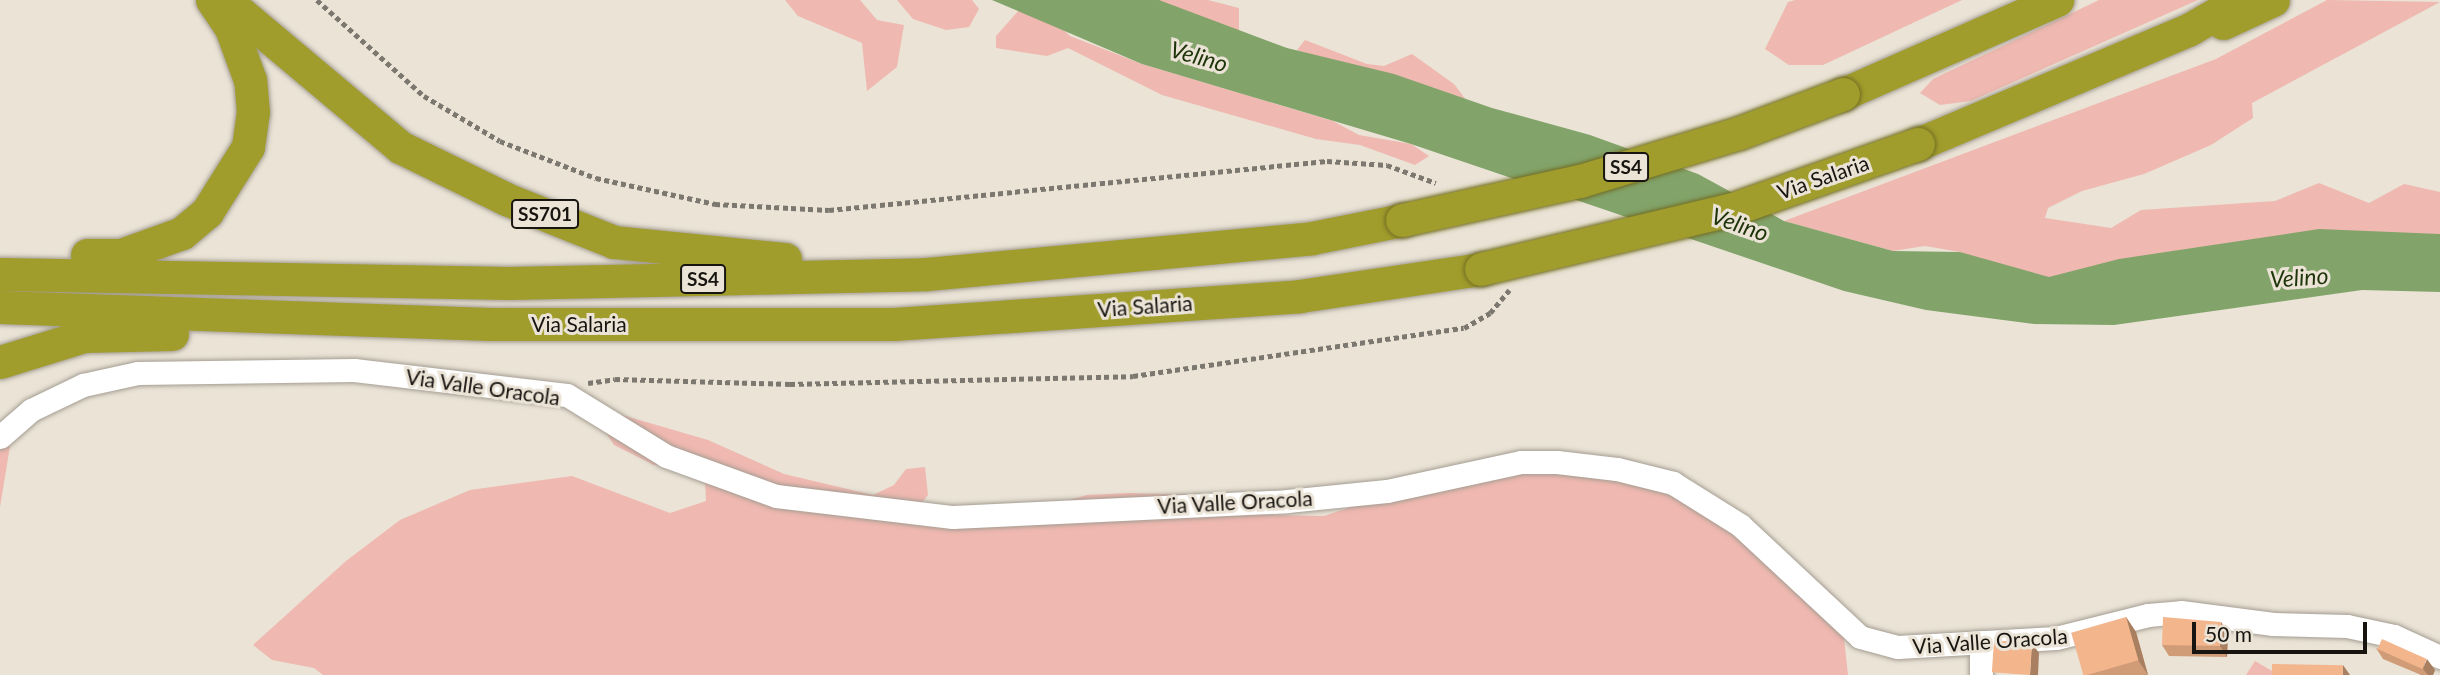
<!DOCTYPE html>
<style>
body{margin:0}
#map{position:relative;width:2440px;height:675px;overflow:hidden;background:#eae3d6;font-family:Lato,sans-serif}
div>[style]{position:absolute}
[style*='--x']{left:calc(var(--x)*1px);top:calc(var(--y)*1px);width:calc(var(--w)*1px);rotate:calc(var(--a)*1deg)}
.green>*{inset:0;background:#efb8b0}
.water>*{inset:0;background:#82a46b}
.path>*{height:4.5px;margin-top:-2.25px;transform-origin:0;background:repeating-linear-gradient(90deg,#7c786f 0 5px,transparent 0 8.5px)}
.roads{filter:drop-shadow(0 0 2px #a49d92) drop-shadow(0 0 2px #a49d92)}
.minor>*{height:23px;margin:-11.5px;padding:0 11.5px;transform-origin:11.5px;border-radius:11.5px;background:#fff}
.highway>*{height:33px;margin:-16.5px;padding:0 16.5px;transform-origin:16.5px;border-radius:16.5px;background:#a19d2c}
.bridges{filter:drop-shadow(0 0 2px #716d23) drop-shadow(0 0 2px #716d23)}
.highway-bridge>*{height:33px;margin:-16.5px;padding:0 16.5px;transform-origin:16.5px;border-radius:16.5px;background:#a19d2c}
.wall>*{inset:0;background:#d09c78}
.shaded-wall>*{inset:0;background:#a97f62}
.building>*{inset:0;background:#f2b58c;transform-origin:0 0}
span{translate:-50% -50%;white-space:nowrap;text-align:center;line-height:1.15;-webkit-text-stroke:6px #eae3d6;paint-order:stroke}
.shield-label span{padding:2px 5px;background:#eae3d6;border:2px solid;border-radius:5px;-webkit-text-stroke-width:0}
.shield-label{font-size:19px;color:#181511;font-weight:700}
.street-label{font-size:21px;color:#181511}
.water-label{font-size:23px;color:#1d3309;font-style:italic}
.scale{position:absolute;left:2192px;top:622px;width:175px;height:32px;box-sizing:border-box;border:4px solid #181511;border-top:0;padding-left:9px;font-size:21px;line-height:24px;white-space:nowrap;color:#181511;-webkit-text-stroke:5px #eae3d6;paint-order:stroke}
</style>
<div id="map">
<div class="green">
<div style="clip-path:polygon(785px 0,860px 0,877px 20px,904px 25px,897px 67px,867px 91px,862px 43px,798px 16px)"></div>
<div style="clip-path:polygon(897px 0,972px 0,979px 9px,969px 27px,946px 30px,913px 19px)"></div>
<div style="clip-path:polygon(1103px 0,1208px 0,1239px 8px,1239px 37px)"></div>
<div style="clip-path:polygon(1795px 0,1962px 0,1823px 65px,1789px 65px,1765px 49px,1788px 2px)"></div>
<div style="clip-path:polygon(2099px 0,2198px 0,1971px 101px,1940px 105px,1920px 93px,1933px 79px)"></div>
<div style="clip-path:polygon(2327px 0,2440px 2px,2252px 103px,2253px 118px,2211px 145px,2144px 174px,2082px 191px,2048px 208px,2045px 218px,2111px 228px,2141px 210px,2275px 201px,2319px 183px,2369px 203px,2404px 184px,2440px 192px,2440px 250px,2038px 278px,1998px 271px,1960px 252px,1925px 246px,1893px 251px,1784px 221px,2216px 59px)"></div>
<div style="clip-path:polygon(1020px 9px,1045px 11px,1070px 36px,1142px 64px,1333px 121px,1359px 135px,1411px 144px,1429px 156px,1415px 165px,1360px 145px,1316px 139px,1162px 95px,1068px 48px,1047px 56px,996px 48px,996px 36px)"></div>
<div style="clip-path:polygon(1305px 40px,1367px 64px,1384px 66px,1412px 54px,1454px 84px,1473px 109px,1323px 63px,1297px 50px)"></div>
<div style="clip-path:polygon(622px 415px,708px 440px,784px 474px,873px 495px,894px 485px,906px 469px,925px 467px,928px 495px,918px 508px,1027px 512px,1087px 495px,1129px 493px,1247px 496px,1265px 515px,1324px 516px,1375px 499px,1420px 496px,1460px 482px,1510px 474px,1552px 472px,1625px 480px,1686px 501px,1771px 558px,1811px 575px,1840px 602px,1848px 675px,323px 675px,314px 668px,272px 660px,253px 645px,346px 561px,400px 520px,470px 490px,572px 476px,670px 513px,706px 501px,705px 480px,688px 462px,654px 465px,614px 445px,596px 418px)"></div>
<div style="clip-path:polygon(0 441px,10px 446px,0 507px)"></div>
<div style="clip-path:polygon(2255px 661px,2272px 671px,2272px 675px,2246px 675px)"></div>
</div>
<div class="water">
<div style="clip-path:polygon(992px 0,1159px 0,1287px 48px,1394px 74px,1492px 108px,1590px 135px,1698px 174px,1784px 221px,1893px 251px,1960px 252px,2049px 277px,2119px 259px,2319px 229px,2440px 234px,2440px 292px,2362px 290px,2114px 325px,2034px 324px,1926px 310px,1844px 291px,1411px 144px,1142px 64px)"></div>
</div>
<div class="path">
<div style="--x:317;--y:0;--w:144;--a:41.9"></div>
<div style="--x:424;--y:96;--w:88;--a:30.6"></div>
<div style="--x:500;--y:141;--w:103;--a:21.1"></div>
<div style="--x:596;--y:178;--w:122;--a:12.3"></div>
<div style="--x:715;--y:204;--w:114;--a:3"></div>
<div style="--x:829;--y:210;--w:500;--a:-5.62"></div>
<div style="--x:1327;--y:161;--w:60;--a:3.8"></div>
<div style="--x:1387;--y:165;--w:52;--a:20.2"></div>
<div style="--x:588;--y:383;--w:27;--a:-8"></div>
<div style="--x:615;--y:379;--w:175;--a:1.6"></div>
<div style="--x:790;--y:384;--w:343;--a:-1.3"></div>
<div style="--x:1133;--y:376;--w:334;--a:-8.3"></div>
<div style="--x:1464;--y:328;--w:30;--a:-30"></div>
<div style="--x:1490;--y:313;--w:30;--a:-50"></div>
</div>
<div class="roads">
<div class="minor">
<div style="--x:0;--y:437;--w:41;--a:-41.1"></div>
<div style="--x:31;--y:410;--w:58;--a:-25.7"></div>
<div style="--x:83;--y:385;--w:56;--a:-12.3"></div>
<div style="--x:138;--y:373;--w:216;--a:-0.8"></div>
<div style="--x:354;--y:370;--w:214;--a:6.7"></div>
<div style="--x:567;--y:395;--w:116;--a:31.6"></div>
<div style="--x:666;--y:456;--w:117;--a:20"></div>
<div style="--x:776;--y:496;--w:178;--a:6.8"></div>
<div style="--x:953;--y:517;--w:334;--a:-2.7"></div>
<div style="--x:1287;--y:501;--w:100;--a:-5.7"></div>
<div style="--x:1387;--y:491;--w:137;--a:-12.2"></div>
<div style="--x:1521;--y:462;--w:36;--a:0"></div>
<div style="--x:1557;--y:462;--w:60;--a:6.7"></div>
<div style="--x:1617;--y:469;--w:58;--a:14"></div>
<div style="--x:1673;--y:483;--w:79;--a:32.1"></div>
<div style="--x:1740;--y:525;--w:164;--a:43"></div>
<div style="--x:1860;--y:637;--w:39;--a:15"></div>
<div style="--x:1898;--y:647;--w:158;--a:-3.3"></div>
<div style="--x:2056;--y:638;--w:95;--a:-14"></div>
<div style="--x:2148;--y:615;--w:33;--a:-5"></div>
<div style="--x:2181;--y:612;--w:93;--a:7.4"></div>
<div style="--x:2273;--y:624;--w:74;--a:1.5"></div>
<div style="--x:2347;--y:626;--w:48;--a:12"></div>
<div style="--x:2394;--y:636;--w:51;--a:24.5"></div>
<div style="--x:1981;--y:675;--w:33;--a:-90"></div>
</div>
<div class="highway">
<div style="--x:225;--y:0;--w:229;--a:40"></div>
<div style="--x:400;--y:147;--w:118;--a:26.1"></div>
<div style="--x:506;--y:199;--w:116;--a:21.7"></div>
<div style="--x:614;--y:242;--w:172;--a:5.7"></div>
<div style="--x:2223;--y:23;--w:55;--a:-24.7"></div>
<div style="--x:1843;--y:94;--w:234;--a:-23.7"></div>
<div style="--x:1918;--y:144;--w:295;--a:-22.9"></div>
<div style="--x:2190;--y:29;--w:58;--a:-30.1"></div>
<div style="--x:87;--y:255;--w:34;--a:0"></div>
<div style="--x:121;--y:255;--w:65;--a:-19.8"></div>
<div style="--x:182;--y:233;--w:33;--a:-40"></div>
<div style="--x:207;--y:212;--w:77;--a:-57.8"></div>
<div style="--x:248;--y:147;--w:35;--a:-82"></div>
<div style="--x:253;--y:112;--w:32;--a:-95"></div>
<div style="--x:250;--y:80;--w:55;--a:-110.1"></div>
<div style="--x:231;--y:28;--w:34;--a:-124"></div>
<div style="--x:0;--y:274;--w:509;--a:1.01"></div>
<div style="--x:509;--y:283;--w:418;--a:-1.2"></div>
<div style="--x:927;--y:274;--w:387;--a:-5.3"></div>
<div style="--x:1312;--y:238;--w:92;--a:-11.3"></div>
<div style="--x:0;--y:307;--w:490;--a:2"></div>
<div style="--x:490;--y:324;--w:404;--a:0"></div>
<div style="--x:894;--y:324;--w:407;--a:-3.9"></div>
<div style="--x:1300;--y:296;--w:183;--a:-8.5"></div>
<div style="--x:0;--y:362;--w:88;--a:-17.2"></div>
<div style="--x:84;--y:336;--w:88;--a:-1.3"></div>
</div>
</div>
<div class="bridges">
<div class="highway-bridge">
<div style="--x:1402;--y:220;--w:182;--a:-12.4"></div>
<div style="--x:1580;--y:181;--w:166;--a:-16.8"></div>
<div style="--x:1739;--y:133;--w:111;--a:-20.6"></div>
<div style="--x:1481;--y:269;--w:259;--a:-13.4"></div>
<div style="--x:1733;--y:209;--w:196;--a:-19.4"></div>
</div>
</div>
<div class="wall">
<div style="clip-path:polygon(2126px 617px,2136px 632px,2148px 675px,2083px 675px)"></div>
<div style="clip-path:polygon(2228px 632px,2227px 657px,2169px 656px,2162px 645px)"></div>
<div style="clip-path:polygon(2376px 648px,2435px 670px,2433px 675px,2421px 675px,2383px 659px)"></div>
</div>
<div class="shaded-wall">
<div style="clip-path:polygon(2126px 617px,2136px 632px,2148px 675px,2138px 660px)"></div>
<div style="clip-path:polygon(2221px 622px,2228px 632px,2227px 657px,2220px 646px)"></div>
<div style="clip-path:polygon(2032px 643px,2039px 653px,2038px 675px,2030px 675px)"></div>
<div style="clip-path:polygon(2427px 659px,2435px 670px,2433px 675px,2428px 675px,2423px 669px)"></div>
<div style="clip-path:polygon(2343px 665px,2350px 675px,2343px 675px)"></div>
</div>
<div class="building">
<div style="left:2126px;top:617px;width:45px;height:57px;rotate:74deg"></div>
<div style="clip-path:polygon(2163px 617px,2221px 622px,2220px 646px,2162px 645px)"></div>
<div style="left:2382px;top:639px;width:49px;height:11px;rotate:24deg"></div>
<div style="left:2032px;top:643px;width:32px;height:38px;rotate:94deg"></div>
<div style="left:2272px;top:664px;width:71px;height:11px;rotate:1deg"></div>
</div>
<div class="shield-label">
<span style="left:1626px;top:167px">SS4</span>
<span style="left:545px;top:214px">SS701</span>
<span style="left:703px;top:279px">SS4</span>
</div>
<div class="street-label">
<span style="left:1823px;top:177px;rotate:-19deg">Via Salaria</span>
<span style="left:1145px;top:306px;rotate:-4deg">Via Salaria</span>
<span style="left:579px;top:324px">Via Salaria</span>
<span style="left:483px;top:387px;rotate:8deg">Via Valle Oracola</span>
<span style="left:1235px;top:502px;rotate:-3deg">Via Valle Oracola</span>
<span style="left:1990px;top:641px;rotate:-4deg">Via Valle Oracola</span>
</div>
<div class="water-label">
<span style="left:1199px;top:56px;rotate:16deg">Velino</span>
<span style="left:1740px;top:224px;rotate:19deg">Velino</span>
<span style="left:2299px;top:277px;rotate:-4deg">Velino</span>
</div>
<div class="scale">50 m</div>
</div>
